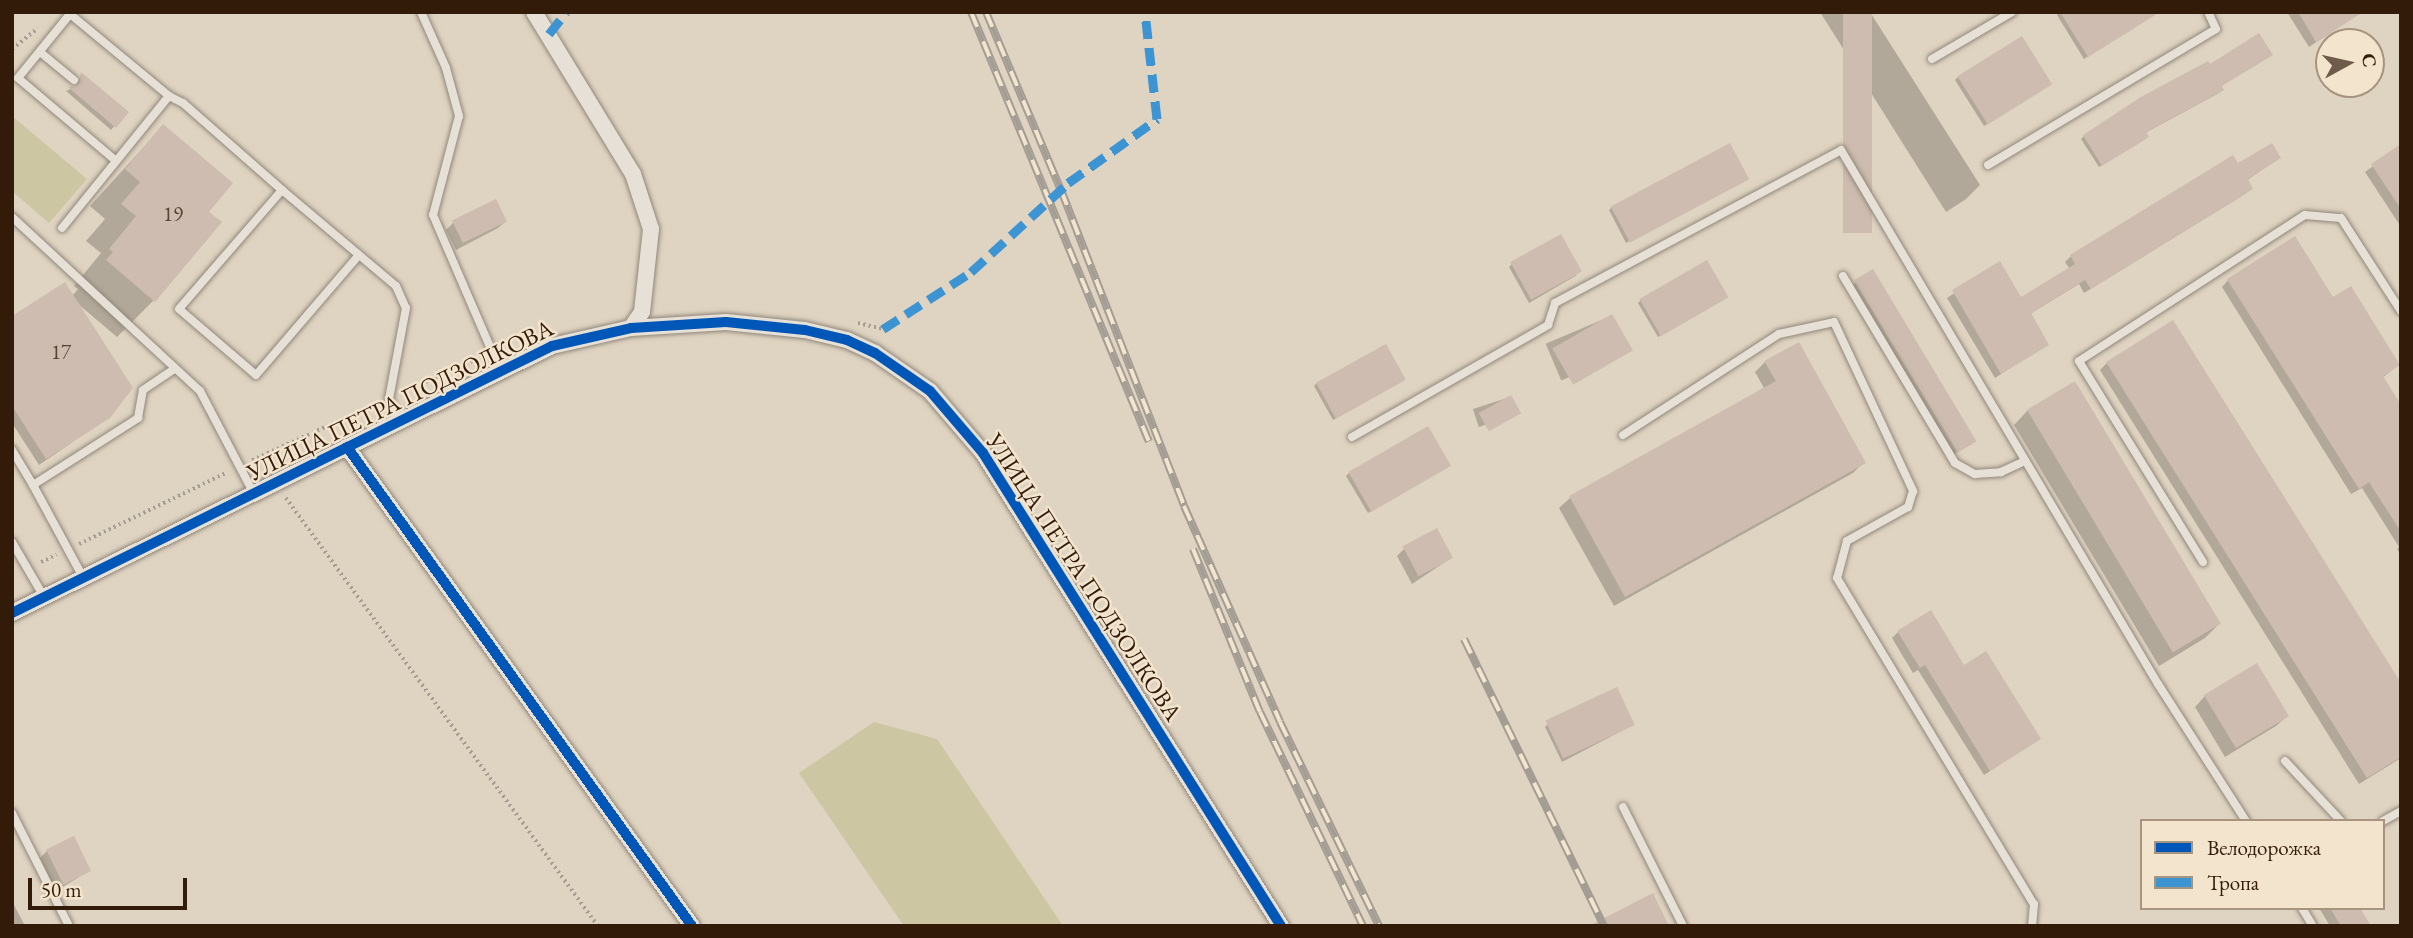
<!DOCTYPE html>
<meta charset="utf-8">
<style>
body{margin:0}
#map{position:relative;width:2413px;height:938px;overflow:hidden;background:#dfd3c1;font-family:"EB Garamond",serif}
div>[style]{position:absolute}
[style*='--x']{left:calc(var(--x)*1px);top:calc(var(--y)*1px);width:calc(var(--w)*1px);rotate:calc(var(--a)*1deg)}
.green>*{inset:0;background:#ccc6a3}
.shadow>*{inset:0;background:#0003;transform-origin:0 0}
.building>*{inset:0;background:#cdbcaf;transform-origin:0 0}
.path>*{height:3.5px;margin-top:-1.75px;transform-origin:0;background:repeating-linear-gradient(90deg,#a49d94 0 2px,transparent 0 5.5px)}
.roads{filter:drop-shadow(0 0 2px #91887b) drop-shadow(0 0 2px #91887b)}
.service>*{height:8px;margin:-4px;padding:0 4px;transform-origin:4px;border-radius:4px;background:#e6e0d6}
.minor>*{height:16px;margin:-8px;padding:0 8px;transform-origin:8px;border-radius:8px;background:#e6e0d6}
.rail>*{height:8px;margin-top:-4px;transform-origin:0;background:repeating-linear-gradient(90deg,#f3e4ce 0 16px,#a49d94 0 32px);box-sizing:border-box;border-block:2px solid #a49d94}
.quiet>*{height:9px;margin-top:-4.5px;transform-origin:0;background:repeating-linear-gradient(90deg,#3d94d2 0 18px,transparent 0 27px)}
.cycleway>*{height:10px;margin:-5px;padding:0 5px;transform-origin:5px;border-radius:5px;background:#0057b8}
span{translate:-50% -50%;white-space:nowrap;text-align:center;line-height:1.15;-webkit-text-stroke:5px #f3e4ce;paint-order:stroke}
.number-label{font-size:21px;color:#594332}
.number-label span{-webkit-text-stroke-width:0}
.street-label{font-size:24px;color:#321b09}
.frame{position:absolute;inset:0;border:14px solid #321b09;pointer-events:none}
.legend{position:absolute;left:2140px;top:819px;width:245px;height:91px;box-sizing:border-box;background:#f3e4ce;border:2px solid #a6947f;margin:0;padding:9px 12px;list-style:none;font-size:21px;color:#321b09}
.legend li{display:flex;align-items:center;gap:14px;height:35px}
.legend b{width:35px;border:2px solid #a6947f}
.north{position:absolute;left:2315px;top:28px;width:70px;height:70px;box-sizing:border-box;background:#f3e4ce;border:2px solid #a6947f;border-radius:50%;rotate:82deg;font-size:19px;font-weight:700;line-height:28px;text-align:center;color:#321b09}
.north::after{content:'';display:block;margin:auto;width:24px;height:32px;background:#6f5b49;clip-path:polygon(50% 0,100% 100%,50% 72%,0 100%)}
.scale{position:absolute;left:28px;top:878px;width:159px;height:32px;box-sizing:border-box;border:4px solid #321b09;border-top:0;padding-left:9px;font-size:21px;line-height:24px;white-space:nowrap;color:#321b09;-webkit-text-stroke:5px #f3e4ce;paint-order:stroke}
</style>
<div id="map">
<div class="green">
<div style="clip-path:polygon(12px 116px,87px 179px,49px 223px,12px 191px)"></div>
<div style="clip-path:polygon(874px 722px,937px 739px,1063px 926px,904px 926px,799px 773px)"></div>
</div>
<div class="shadow">
<div style="clip-path:polygon(1820px 12px,1870px 12px,1980px 185px,1966px 199px,1946px 212px)"></div>
<div style="clip-path:polygon(2060px 12px,2159px 12px,2084px 59px,2057px 15px)"></div>
<div style="clip-path:polygon(2287px 12px,2362px 12px,2309px 47px)"></div>
<div style="clip-path:polygon(2209px 66px,2222px 90px,2219px 93px,2145px 133px,2144px 140px,2099px 167px,2081px 139px,2084px 136px)"></div>
<div style="clip-path:polygon(81px 74px,126px 112px,111px 130px,66px 91px,77px 86px)"></div>
<div style="clip-path:polygon(1958px 77px,2047px 87px,1984px 126px,1955px 80px)"></div>
<div style="clip-path:polygon(163px 126px,207px 212px,154px 300px,117px 337px,77px 303px,109px 417px,39px 465px,12px 423px,12px 318px,72px 296px,78px 289px,74px 286px,101px 253px,86px 241px,105px 219px,90px 206px)"></div>
<div style="clip-path:polygon(2401px 146px,2401px 227px,2365px 172px)"></div>
<div style="clip-path:polygon(2279px 158px,2246px 181px,2251px 188px,2245px 194px,2084px 293px,2079px 284px,2030px 314px,2047px 344px,1995px 378px,1947px 298px,1999px 264px,2021px 299px,2070px 269px,2065px 262px,2071px 256px)"></div>
<div style="clip-path:polygon(1744px 181px,1626px 243px,1609px 210px,1612px 207px)"></div>
<div style="clip-path:polygon(505px 222px,498px 228px,456px 250px,446px 230px,453px 223px)"></div>
<div style="clip-path:polygon(1512px 264px,1577px 275px,1529px 303px,1509px 267px)"></div>
<div style="clip-path:polygon(1872px 272px,1972px 444px,1954px 454px,1852px 285px)"></div>
<div style="clip-path:polygon(2228px 280px,2333px 299px,2398px 365px,2382px 378px,2401px 408px,2401px 555px,2397px 549px,2399px 547px,2362px 488px,2351px 494px,2222px 287px)"></div>
<div style="clip-path:polygon(1641px 300px,1723px 300px,1658px 337px,1638px 303px)"></div>
<div style="left:1611px;top:316px;width:40px;height:71px;rotate:67deg"></div>
<div style="clip-path:polygon(1765px 362px,1863px 463px,1853px 473px,1614px 606px,1559px 508px,1570px 498px,1764px 388px,1755px 372px)"></div>
<div style="clip-path:polygon(2107px 363px,2401px 686px,2401px 758px,2359px 784px,2100px 370px)"></div>
<div style="clip-path:polygon(1404px 380px,1333px 420px,1314px 386px,1317px 383px)"></div>
<div style="left:1510px;top:397px;width:19px;height:39px;rotate:72deg"></div>
<div style="clip-path:polygon(2028px 410px,2219px 624px,2205px 638px,2159px 666px,2014px 425px)"></div>
<div style="clip-path:polygon(1446px 468px,1368px 513px,1346px 476px,1349px 473px)"></div>
<div style="clip-path:polygon(1404px 549px,1451px 558px,1412px 584px,1397px 556px)"></div>
<div style="clip-path:polygon(1898px 632px,1964px 667px,2039px 739px,1984px 775px,1918px 670px,1913px 673px,1892px 638px)"></div>
<div style="clip-path:polygon(2205px 696px,2287px 716px,2276px 726px,2225px 757px,2195px 707px)"></div>
<div style="clip-path:polygon(1548px 724px,1633px 725px,1562px 762px,1545px 727px)"></div>
<div style="clip-path:polygon(47px 851px,89px 871px,56px 891px,40px 858px)"></div>
<div style="clip-path:polygon(12px 901px,25px 926px,12px 926px)"></div>
<div style="clip-path:polygon(2319px 908px,2358px 908px,2364px 926px,2330px 926px)"></div>
</div>
<div class="building">
<div style="left:1843px;top:12px;width:29px;height:221px"></div>
<div style="clip-path:polygon(2060px 12px,2160px 12px,2088px 57px)"></div>
<div style="clip-path:polygon(2298px 12px,2363px 12px,2316px 42px)"></div>
<div style="clip-path:polygon(2259px 33px,2273px 55px,2222px 86px,2224px 90px,2146px 132px,2149px 137px,2102px 166px,2083px 135px,2141px 97px,2208px 61px,2210px 64px)"></div>
<div style="left:2022px;top:36px;width:57px;height:76px;rotate:58deg"></div>
<div style="clip-path:polygon(81px 72px,129px 112px,116px 128px,68px 87px,79px 84px)"></div>
<div style="clip-path:polygon(163px 124px,233px 183px,209px 212px,222px 222px,155px 302px,106px 260px,113px 252px,109px 249px,136px 216px,121px 204px,140px 182px,125px 169px)"></div>
<div style="left:1730px;top:143px;width:41px;height:135px;rotate:62deg"></div>
<div style="clip-path:polygon(2272px 143px,2281px 158px,2248px 179px,2253px 189px,2091px 289px,2085px 280px,2031px 313px,2049px 345px,2001px 374px,1952px 290px,2000px 261px,2021px 297px,2075px 264px,2070px 255px,2233px 155px,2238px 163px)"></div>
<div style="clip-path:polygon(2401px 144px,2401px 209px,2371px 164px)"></div>
<div style="left:496px;top:199px;width:25px;height:49px;rotate:64deg"></div>
<div style="left:1561px;top:234px;width:43px;height:58px;rotate:61deg"></div>
<div style="clip-path:polygon(2295px 236px,2333px 297px,2351px 286px,2400px 365px,2383px 376px,2401px 405px,2401px 532px,2369px 482px,2359px 489px,2227px 279px)"></div>
<div style="left:1707px;top:260px;width:43px;height:78px;rotate:60deg"></div>
<div style="left:1873px;top:269px;width:201px;height:22px;rotate:59deg"></div>
<div style="clip-path:polygon(65px 282px,133px 388px,110px 418px,46px 459px,12px 406px,12px 316px)"></div>
<div style="left:1612px;top:314px;width:42px;height:69px;rotate:60deg"></div>
<div style="clip-path:polygon(2173px 320px,2401px 683px,2401px 757px,2367px 778px,2106px 362px)"></div>
<div style="clip-path:polygon(1799px 342px,1866px 463px,1625px 597px,1569px 496px,1776px 381px,1764px 361px)"></div>
<div style="left:1386px;top:344px;width:41px;height:80px;rotate:61deg"></div>
<div style="left:2075px;top:381px;width:283px;height:56px;rotate:59deg"></div>
<div style="left:1511px;top:395px;width:21px;height:37px;rotate:61deg"></div>
<div style="left:1428px;top:426px;width:46px;height:92px;rotate:60deg"></div>
<div style="left:1437px;top:528px;width:34px;height:39px;rotate:62deg"></div>
<div style="clip-path:polygon(1931px 610px,1964px 665px,1986px 651px,2041px 739px,1990px 771px,1925px 665px,1920px 668px,1897px 631px)"></div>
<div style="left:2257px;top:663px;width:62px;height:62px;rotate:59deg"></div>
<div style="left:1617px;top:687px;width:42px;height:79px;rotate:65deg"></div>
<div style="left:74px;top:836px;width:39px;height:31px;rotate:64deg"></div>
<div style="clip-path:polygon(1653px 893px,1669px 926px,1589px 926px)"></div>
<div style="clip-path:polygon(2330px 908px,2360px 908px,2371px 926px,2341px 926px)"></div>
</div>
<div class="path">
<div style="--x:12;--y:49;--w:33;--a:-39"></div>
<div style="--x:858;--y:323;--w:26;--a:13"></div>
<div style="--x:405;--y:391;--w:83;--a:-24.1"></div>
<div style="--x:252;--y:460;--w:136;--a:-24.3"></div>
<div style="--x:286;--y:498;--w:530;--a:53.91"></div>
<div style="--x:79;--y:544;--w:163;--a:-25.8"></div>
<div style="--x:41;--y:562;--w:17;--a:-25"></div>
</div>
<div class="roads">
<div class="service">
<div style="--x:421;--y:12;--w:61;--a:65.9"></div>
<div style="--x:446;--y:68;--w:50;--a:74.8"></div>
<div style="--x:459;--y:116;--w:102;--a:104.7"></div>
<div style="--x:433;--y:215;--w:169;--a:66.6"></div>
<div style="--x:40;--y:52;--w:44;--a:39.5"></div>
<div style="--x:1932;--y:59;--w:93;--a:-30.4"></div>
<div style="--x:115;--y:160;--w:127;--a:-139.8"></div>
<div style="--x:18;--y:78;--w:82;--a:-50.9"></div>
<div style="--x:70;--y:14;--w:129;--a:39.6"></div>
<div style="--x:1988;--y:165;--w:265;--a:-30.8"></div>
<div style="--x:2216;--y:29;--w:19;--a:-115"></div>
<div style="--x:282;--y:190;--w:149;--a:40.1"></div>
<div style="--x:396;--y:286;--w:24;--a:66"></div>
<div style="--x:406;--y:308;--w:93;--a:100.6"></div>
<div style="--x:389;--y:399;--w:24;--a:68"></div>
<div style="--x:12;--y:217;--w:256;--a:42.8"></div>
<div style="--x:200;--y:391;--w:116;--a:62.3"></div>
<div style="--x:62;--y:228;--w:170;--a:-51"></div>
<div style="--x:169;--y:96;--w:16;--a:27"></div>
<div style="--x:183;--y:103;--w:132;--a:41.3"></div>
<div style="--x:282;--y:190;--w:157;--a:130.9"></div>
<div style="--x:179;--y:309;--w:101;--a:40.6"></div>
<div style="--x:256;--y:375;--w:158;--a:-49.4"></div>
<div style="--x:1843;--y:276;--w:218;--a:59.1"></div>
<div style="--x:1955;--y:463;--w:23;--a:29"></div>
<div style="--x:1975;--y:474;--w:26;--a:-4"></div>
<div style="--x:2001;--y:472;--w:26;--a:-25"></div>
<div style="--x:1623;--y:435;--w:186;--a:-32.9"></div>
<div style="--x:1779;--y:334;--w:56;--a:-12.3"></div>
<div style="--x:1834;--y:322;--w:187;--a:64.9"></div>
<div style="--x:1913;--y:491;--w:17;--a:107"></div>
<div style="--x:1908;--y:507;--w:70;--a:150.9"></div>
<div style="--x:1847;--y:541;--w:38;--a:105"></div>
<div style="--x:1837;--y:578;--w:381;--a:58.9"></div>
<div style="--x:2034;--y:904;--w:22;--a:95"></div>
<div style="--x:1352;--y:437;--w:226;--a:-29.7"></div>
<div style="--x:1548;--y:325;--w:23;--a:-72"></div>
<div style="--x:1555;--y:303;--w:324;--a:-28.1"></div>
<div style="--x:1841;--y:150;--w:621;--a:59.31"></div>
<div style="--x:2158;--y:684;--w:163;--a:57.3"></div>
<div style="--x:12;--y:450;--w:41;--a:59"></div>
<div style="--x:12;--y:542;--w:64;--a:59.8"></div>
<div style="--x:2203;--y:562;--w:236;--a:-121.7"></div>
<div style="--x:2079;--y:361;--w:269;--a:-32.9"></div>
<div style="--x:2305;--y:215;--w:36;--a:5"></div>
<div style="--x:2341;--y:218;--w:111;--a:57.2"></div>
<div style="--x:84;--y:579;--w:107;--a:-118.5"></div>
<div style="--x:33;--y:485;--w:125;--a:-32.5"></div>
<div style="--x:138;--y:418;--w:28;--a:-80"></div>
<div style="--x:143;--y:390;--w:37;--a:-34"></div>
<div style="--x:2285;--y:761;--w:82;--a:47"></div>
<div style="--x:1623;--y:807;--w:133;--a:63.2"></div>
<div style="--x:12;--y:813;--w:127;--a:63.2"></div>
<div style="--x:2383;--y:821;--w:21;--a:-29"></div>
<div style="--x:2302;--y:908;--w:21;--a:59"></div>
</div>
<div class="minor">
<div style="--x:534;--y:12;--w:190;--a:58.6"></div>
<div style="--x:633;--y:174;--w:58;--a:71.9"></div>
<div style="--x:651;--y:229;--w:83;--a:96.2"></div>
<div style="--x:642;--y:312;--w:19;--a:125"></div>
<div style="--x:347;--y:447;--w:590;--a:54.24"></div>
<div style="--x:12;--y:613;--w:602;--a:-26.31"></div>
<div style="--x:552;--y:346;--w:81;--a:-12.8"></div>
<div style="--x:631;--y:328;--w:95;--a:-3.6"></div>
<div style="--x:726;--y:322;--w:79;--a:5.8"></div>
<div style="--x:805;--y:330;--w:43;--a:13.4"></div>
<div style="--x:847;--y:340;--w:31;--a:25"></div>
<div style="--x:875;--y:353;--w:67;--a:34.6"></div>
<div style="--x:930;--y:391;--w:82;--a:49.5"></div>
<div style="--x:983;--y:453;--w:559;--a:57.79"></div>
</div>
</div>
<div class="rail">
<div style="--x:971;--y:12;--w:465;--a:67.5"></div>
<div style="--x:986;--y:12;--w:193;--a:67.2"></div>
<div style="--x:1061;--y:190;--w:339;--a:68.7"></div>
<div style="--x:1184;--y:506;--w:236;--a:66"></div>
<div style="--x:1280;--y:722;--w:227;--a:64.1"></div>
<div style="--x:1193;--y:549;--w:176;--a:67.7"></div>
<div style="--x:1260;--y:712;--w:237;--a:64.3"></div>
<div style="--x:1464;--y:639;--w:319;--a:64"></div>
</div>
<div class="quiet">
<div style="--x:549;--y:34;--w:28;--a:-52"></div>
<div style="--x:883;--y:329;--w:105;--a:-32.9"></div>
<div style="--x:971;--y:272;--w:132;--a:-42.5"></div>
<div style="--x:1068;--y:183;--w:110;--a:-35.7"></div>
<div style="--x:1157;--y:119;--w:108;--a:-96.4"></div>
</div>
<div class="cycleway">
<div style="--x:347;--y:447;--w:590;--a:54.24"></div>
<div style="--x:12;--y:613;--w:602;--a:-26.31"></div>
<div style="--x:552;--y:346;--w:81;--a:-12.8"></div>
<div style="--x:631;--y:328;--w:95;--a:-3.6"></div>
<div style="--x:726;--y:322;--w:79;--a:5.8"></div>
<div style="--x:805;--y:330;--w:43;--a:13.4"></div>
<div style="--x:847;--y:340;--w:31;--a:25"></div>
<div style="--x:875;--y:353;--w:67;--a:34.6"></div>
<div style="--x:930;--y:391;--w:82;--a:49.5"></div>
<div style="--x:983;--y:453;--w:559;--a:57.79"></div>
</div>
<div class="number-label">
<span style="left:173px;top:214px">19</span>
<span style="left:61px;top:352px">17</span>
</div>
<div class="street-label">
<span style="left:400px;top:400px;rotate:-26deg">УЛИЦА ПЕТРА ПОДЗОЛКОВА</span>
<span style="left:1084px;top:577px;rotate:57deg">УЛИЦА ПЕТРА ПОДЗОЛКОВА</span>
</div>
<div class="frame"></div>
<ul class="legend">
<li><b style="height:9px;background:#0057b8"></b>Велодорожка</li>
<li><b style="height:9px;background:#3d94d2"></b>Тропа</li>
</ul>
<div class="north">С</div>
<div class="scale">50 m</div>
</div>
